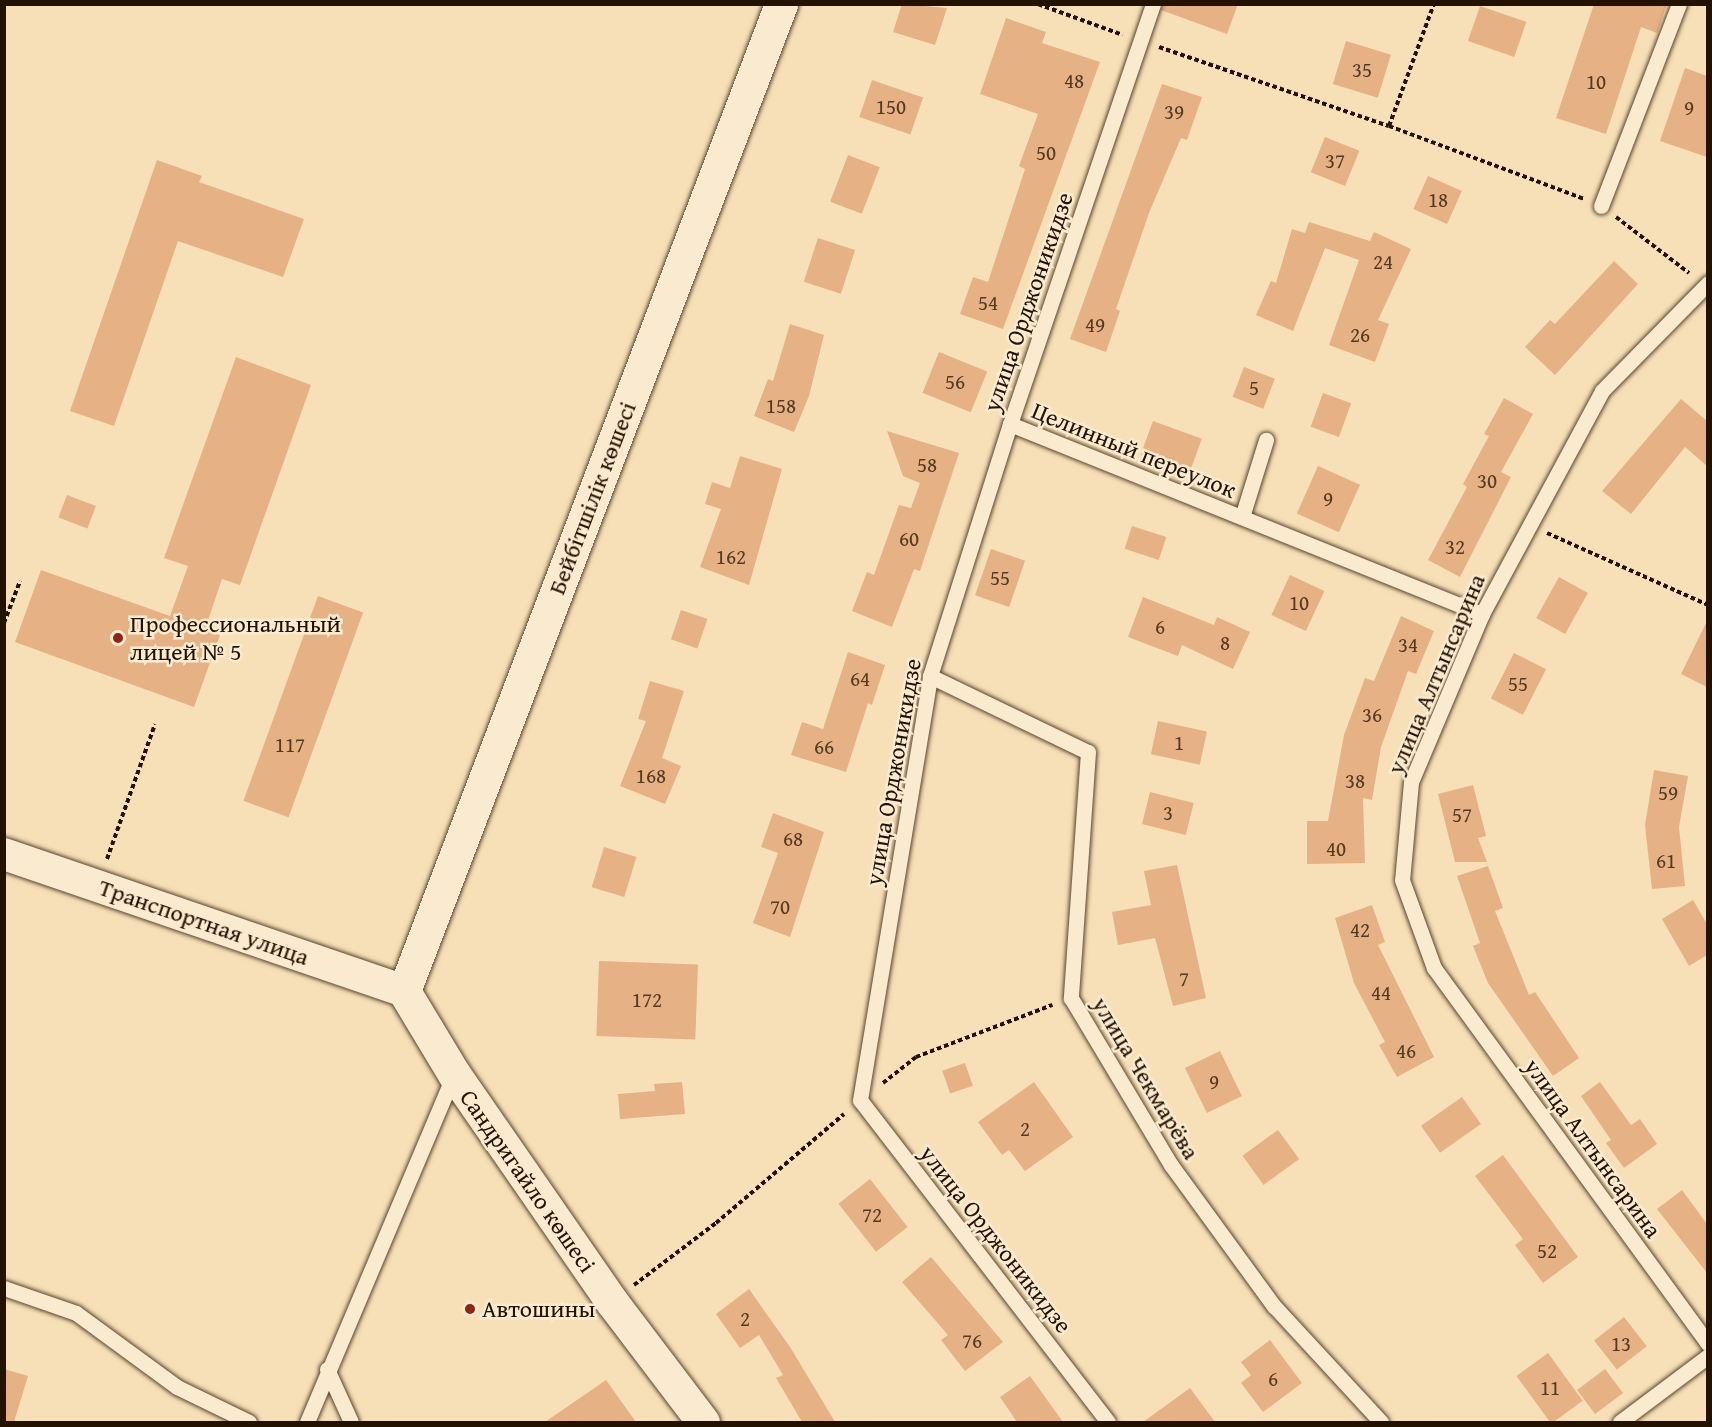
<!DOCTYPE html>
<meta charset="utf-8">
<style>
body{margin:0}
#map{position:relative;width:1712px;height:1427px;overflow:hidden;background:#f7dfb7;font-family:"Gentium Book Plus",serif}
div>[style]{position:absolute}
[style*='--x']{left:calc(var(--x)*1px);top:calc(var(--y)*1px);width:calc(var(--w)*1px);rotate:calc(var(--a)*1deg)}
.building>*{inset:0;background:#e7b186;transform-origin:0 0}
.path>*{height:4px;margin-top:-2px;transform-origin:0;background:repeating-linear-gradient(90deg,#241200 0 4.5px,transparent 0 7.5px)}
.roads{filter:drop-shadow(0 0 2px #59452e) drop-shadow(0 0 2px #59452e)}
.service>*{height:15px;margin:-7.5px;padding:0 7.5px;transform-origin:7.5px;border-radius:7.5px;background:#faead0}
.minor>*{height:32px;margin:-16px;padding:0 16px;transform-origin:16px;border-radius:16px;background:#faead0}
.tertiary>*{height:33px;margin:-16.5px;padding:0 16.5px;transform-origin:16.5px;border-radius:16.5px;background:#faead0}
.dots>*{width:16px;height:16px;translate:-50% -50%;box-sizing:border-box;border:3px solid #faead0;border-radius:50%}
span{translate:-50% -50%;white-space:nowrap;text-align:center;line-height:1.15;-webkit-text-stroke:5px #faead0;paint-order:stroke}
.number-label{font-size:21px;color:#553a22}
.number-label span{-webkit-text-stroke-width:0}
.street-label{font-size:24px;color:#241200}
.poi-label{font-size:24px;color:#241200}
.left{translate:0 -50%;text-align:left}
.frame{position:absolute;inset:0;border:6px solid #241200;pointer-events:none}
</style>
<div id="map">
<div class="building">
<div style="clip-path:polygon(902px 4px,947px 8px,935px 45px,893px 32px)"></div>
<div style="clip-path:polygon(1162px 4px,1238px 4px,1227px 34px,1161px 10px)"></div>
<div style="clip-path:polygon(1594px 4px,1667px 4px,1657px 33px,1641px 27px,1606px 134px,1556px 118px)"></div>
<div style="left:1480px;top:6px;width:49px;height:37px;rotate:19deg"></div>
<div style="clip-path:polygon(1006px 18px,1046px 32px,1042px 43px,1100px 62px,1003px 329px,960px 314px,973px 277px,988px 282px,1025px 169px,1019px 166px,1038px 114px,980px 94px)"></div>
<div style="left:1346px;top:41px;width:47px;height:45px;rotate:17deg"></div>
<div style="clip-path:polygon(1685px 68px,1707px 76px,1707px 157px,1660px 141px)"></div>
<div style="left:872px;top:80px;width:54px;height:39px;rotate:19deg"></div>
<div style="clip-path:polygon(1162px 84px,1202px 97px,1187px 140px,1181px 138px,1149px 213px,1116px 309px,1120px 311px,1106px 352px,1070px 339px)"></div>
<div style="left:1325px;top:137px;width:37px;height:38px;rotate:22deg"></div>
<div style="left:848px;top:155px;width:34px;height:50px;rotate:21deg"></div>
<div style="clip-path:polygon(157px 160px,202px 176px,199px 182px,304px 219px,283px 277px,178px 241px,114px 426px,70px 411px)"></div>
<div style="left:1428px;top:176px;width:37px;height:36px;rotate:24deg"></div>
<div style="clip-path:polygon(1309px 222px,1370px 241px,1374px 232px,1411px 249px,1378px 320px,1389px 324px,1375px 362px,1329px 345px,1359px 260px,1325px 248px,1293px 331px,1256px 315px,1271px 281px,1276px 283px,1292px 229px,1305px 233px)"></div>
<div style="left:818px;top:238px;width:39px;height:46px;rotate:18deg"></div>
<div style="clip-path:polygon(1614px 261px,1638px 284px,1555px 375px,1525px 347px,1550px 320px,1555px 324px)"></div>
<div style="clip-path:polygon(790px 324px,824px 335px,809px 396px,794px 432px,754px 416px,768px 379px,773px 381px)"></div>
<div style="left:939px;top:352px;width:52px;height:44px;rotate:22deg"></div>
<div style="clip-path:polygon(236px 357px,311px 385px,240px 585px,222px 579px,205px 629px,220px 635px,194px 707px,15px 642px,41px 570px,170px 616px,188px 566px,164px 558px)"></div>
<div style="left:1244px;top:367px;width:33px;height:32px;rotate:21deg"></div>
<div style="left:1323px;top:393px;width:30px;height:36px;rotate:20deg"></div>
<div style="clip-path:polygon(1504px 398px,1533px 414px,1501px 472px,1511px 477px,1460px 577px,1428px 560px,1467px 487px,1463px 484px,1489px 436px,1484px 434px)"></div>
<div style="clip-path:polygon(1681px 399px,1707px 421px,1707px 466px,1685px 447px,1631px 514px,1602px 491px)"></div>
<div style="left:1153px;top:421px;width:52px;height:36px;rotate:20deg"></div>
<div style="clip-path:polygon(887px 431px,959px 453px,920px 571px,914px 569px,892px 627px,852px 611px,867px 572px,874px 575px,899px 505px,911px 508px,920px 483px,903px 476px)"></div>
<div style="clip-path:polygon(740px 456px,782px 469px,749px 585px,700px 567px,721px 509px,705px 504px,712px 482px,730px 488px)"></div>
<div style="left:1318px;top:466px;width:46px;height:52px;rotate:24deg"></div>
<div style="left:67px;top:495px;width:31px;height:24px;rotate:21deg"></div>
<div style="left:1132px;top:526px;width:36px;height:24px;rotate:18deg"></div>
<div style="left:991px;top:549px;width:36px;height:49px;rotate:19deg"></div>
<div style="left:1290px;top:575px;width:38px;height:44px;rotate:25deg"></div>
<div style="left:1559px;top:577px;width:33px;height:47px;rotate:29deg"></div>
<div style="left:318px;top:596px;width:48px;height:218px;rotate:20deg"></div>
<div style="clip-path:polygon(1143px 597px,1214px 625px,1217px 617px,1250px 632px,1233px 669px,1182px 645px,1178px 656px,1128px 637px)"></div>
<div style="left:681px;top:610px;width:28px;height:31px;rotate:19deg"></div>
<div style="clip-path:polygon(1401px 616px,1434px 631px,1416px 674px,1408px 671px,1381px 747px,1372px 800px,1363px 798px,1365px 863px,1307px 864px,1307px 821px,1328px 821px,1344px 735px,1365px 678px,1374px 681px)"></div>
<div style="clip-path:polygon(1707px 621px,1707px 687px,1681px 674px)"></div>
<div style="clip-path:polygon(848px 652px,885px 665px,872px 705px,868px 703px,846px 772px,791px 755px,802px 722px,823px 729px)"></div>
<div style="left:1514px;top:653px;width:36px;height:51px;rotate:27deg"></div>
<div style="clip-path:polygon(650px 681px,684px 691px,662px 758px,681px 766px,665px 804px,620px 786px,646px 721px,638px 719px)"></div>
<div style="left:1158px;top:721px;width:50px;height:34px;rotate:12deg"></div>
<div style="clip-path:polygon(1654px 770px,1688px 776px,1679px 827px,1685px 886px,1652px 889px,1645px 825px)"></div>
<div style="clip-path:polygon(1473px 785px,1486px 836px,1478px 838px,1487px 862px,1455px 862px,1438px 794px)"></div>
<div style="left:1150px;top:792px;width:45px;height:33px;rotate:14deg"></div>
<div style="clip-path:polygon(773px 813px,824px 832px,790px 937px,753px 923px,778px 853px,761px 847px)"></div>
<div style="left:604px;top:847px;width:34px;height:42px;rotate:17deg"></div>
<div style="clip-path:polygon(1177px 865px,1206px 998px,1173px 1006px,1155px 938px,1118px 945px,1112px 912px,1151px 905px,1144px 871px)"></div>
<div style="clip-path:polygon(1488px 866px,1503px 908px,1495px 911px,1529px 995px,1535px 992px,1579px 1058px,1553px 1076px,1488px 983px,1473px 946px,1480px 943px,1457px 876px)"></div>
<div style="clip-path:polygon(1693px 900px,1707px 924px,1707px 955px,1689px 966px,1662px 919px)"></div>
<div style="clip-path:polygon(1372px 905px,1385px 942px,1378px 945px,1434px 1057px,1397px 1077px,1379px 1045px,1385px 1042px,1354px 983px,1335px 918px)"></div>
<div style="left:599px;top:961px;width:99px;height:75px;rotate:2deg"></div>
<div style="left:1220px;top:1051px;width:50px;height:39px;rotate:64deg"></div>
<div style="left:965px;top:1063px;width:24px;height:24px;rotate:71deg"></div>
<div style="clip-path:polygon(682px 1082px,685px 1114px,620px 1119px,618px 1094px,655px 1091px,654px 1084px)"></div>
<div style="clip-path:polygon(1034px 1082px,1073px 1137px,1025px 1171px,1009px 1150px,1002px 1155px,978px 1122px)"></div>
<div style="clip-path:polygon(1600px 1082px,1631px 1125px,1640px 1119px,1657px 1144px,1624px 1168px,1606px 1143px,1611px 1140px,1581px 1096px)"></div>
<div style="left:1462px;top:1097px;width:33px;height:50px;rotate:55deg"></div>
<div style="left:1278px;top:1130px;width:36px;height:44px;rotate:54deg"></div>
<div style="clip-path:polygon(1503px 1155px,1578px 1257px,1543px 1283px,1515px 1245px,1523px 1239px,1475px 1176px)"></div>
<div style="left:870px;top:1179px;width:61px;height:40px;rotate:52deg"></div>
<div style="clip-path:polygon(1682px 1190px,1707px 1224px,1707px 1273px,1657px 1209px)"></div>
<div style="clip-path:polygon(931px 1257px,1003px 1342px,965px 1371px,941px 1340px,948px 1335px,902px 1282px)"></div>
<div style="clip-path:polygon(749px 1289px,790px 1347px,835px 1422px,802px 1422px,776px 1378px,783px 1375px,759px 1335px,740px 1348px,716px 1314px)"></div>
<div style="left:1624px;top:1317px;width:37px;height:38px;rotate:52deg"></div>
<div style="clip-path:polygon(1270px 1340px,1302px 1383px,1263px 1412px,1241px 1383px,1251px 1375px,1241px 1362px)"></div>
<div style="left:1548px;top:1353px;width:59px;height:39px;rotate:54deg"></div>
<div style="clip-path:polygon(4px 1369px,28px 1376px,14px 1422px,4px 1422px)"></div>
<div style="left:1605px;top:1369px;width:30px;height:35px;rotate:53deg"></div>
<div style="clip-path:polygon(1030px 1376px,1063px 1422px,1017px 1422px,1000px 1397px)"></div>
<div style="clip-path:polygon(606px 1380px,636px 1422px,545px 1422px)"></div>
<div style="clip-path:polygon(1190px 1388px,1215px 1422px,1143px 1422px)"></div>
</div>
<div class="path">
<div style="--x:1038;--y:4;--w:90;--a:20"></div>
<div style="--x:1159;--y:47;--w:243;--a:19"></div>
<div style="--x:1389;--y:126;--w:208;--a:20.5"></div>
<div style="--x:1389;--y:126;--w:130;--a:-69.8"></div>
<div style="--x:1616;--y:217;--w:92;--a:37.5"></div>
<div style="--x:1547;--y:533;--w:176;--a:24.1"></div>
<div style="--x:4;--y:623;--w:45;--a:-69.1"></div>
<div style="--x:107;--y:859;--w:143;--a:-70.4"></div>
<div style="--x:883;--y:1083;--w:42;--a:-38.2"></div>
<div style="--x:916;--y:1057;--w:146;--a:-20.9"></div>
<div style="--x:634;--y:1285;--w:103;--a:-37.1"></div>
<div style="--x:716;--y:1223;--w:168;--a:-40.4"></div>
</div>
<div class="roads">
<div class="service">
<div style="--x:1601;--y:206;--w:217;--a:-68.9"></div>
<div style="--x:1708;--y:283;--w:151;--a:134.5"></div>
<div style="--x:1602;--y:391;--w:253;--a:118.3"></div>
<div style="--x:1482;--y:614;--w:182;--a:112.9"></div>
<div style="--x:1411;--y:782;--w:98;--a:95.2"></div>
<div style="--x:1402;--y:880;--w:94;--a:70"></div>
<div style="--x:1434;--y:968;--w:465;--a:53.9"></div>
<div style="--x:1010;--y:424;--w:509;--a:21.93"></div>
<div style="--x:1242;--y:517;--w:81;--a:-72.7"></div>
<div style="--x:930;--y:676;--w:175;--a:25.7"></div>
<div style="--x:1088;--y:752;--w:247;--a:94"></div>
<div style="--x:1071;--y:998;--w:195;--a:59.1"></div>
<div style="--x:1171;--y:1165;--w:175;--a:53.9"></div>
<div style="--x:1274;--y:1306;--w:158;--a:47.3"></div>
<div style="--x:4;--y:1288;--w:76;--a:19.1"></div>
<div style="--x:76;--y:1313;--w:125;--a:36.2"></div>
<div style="--x:177;--y:1387;--w:80;--a:25.9"></div>
<div style="--x:327;--y:1369;--w:58;--a:65.6"></div>
<div style="--x:307;--y:1422;--w:378;--a:-67.1"></div>
<div style="--x:1108;--y:1422;--w:406;--a:-127.6"></div>
<div style="--x:860;--y:1100;--w:430;--a:-80.6"></div>
<div style="--x:930;--y:676;--w:264;--a:-72.4"></div>
<div style="--x:1010;--y:424;--w:444;--a:-71.2"></div>
<div style="--x:1620;--y:1422;--w:110;--a:-36.9"></div>
</div>
<div class="minor">
<div style="--x:4;--y:854;--w:423;--a:18.9"></div>
</div>
<div class="tertiary">
<div style="--x:703;--y:1422;--w:151;--a:-127.2"></div>
<div style="--x:612;--y:1302;--w:277;--a:-124.7"></div>
<div style="--x:454;--y:1074;--w:97;--a:-121.1"></div>
<div style="--x:404;--y:991;--w:1057;--a:-69.09"></div>
</div>
</div>
<div class="dots">
<div style="left:118px;top:638px;background:#8f2418"></div>
<div style="left:470px;top:1309px;background:#8f2418"></div>
</div>
<div class="number-label">
<span style="left:1362px;top:70px">35</span>
<span style="left:1074px;top:81px">48</span>
<span style="left:1596px;top:82px">10</span>
<span style="left:891px;top:107px">150</span>
<span style="left:1689px;top:108px">9</span>
<span style="left:1174px;top:112px">39</span>
<span style="left:1046px;top:153px">50</span>
<span style="left:1335px;top:161px">37</span>
<span style="left:1438px;top:200px">18</span>
<span style="left:1383px;top:262px">24</span>
<span style="left:988px;top:303px">54</span>
<span style="left:1095px;top:325px">49</span>
<span style="left:1360px;top:335px">26</span>
<span style="left:955px;top:382px">56</span>
<span style="left:1254px;top:388px">5</span>
<span style="left:781px;top:406px">158</span>
<span style="left:927px;top:465px">58</span>
<span style="left:1487px;top:481px">30</span>
<span style="left:1328px;top:499px">9</span>
<span style="left:909px;top:539px">60</span>
<span style="left:1455px;top:547px">32</span>
<span style="left:731px;top:557px">162</span>
<span style="left:1000px;top:578px">55</span>
<span style="left:1299px;top:603px">10</span>
<span style="left:1160px;top:627px">6</span>
<span style="left:1225px;top:643px">8</span>
<span style="left:1408px;top:645px">34</span>
<span style="left:860px;top:679px">64</span>
<span style="left:1518px;top:684px">55</span>
<span style="left:1372px;top:715px">36</span>
<span style="left:1179px;top:743px">1</span>
<span style="left:290px;top:745px">117</span>
<span style="left:824px;top:747px">66</span>
<span style="left:651px;top:776px">168</span>
<span style="left:1355px;top:781px">38</span>
<span style="left:1668px;top:793px">59</span>
<span style="left:1168px;top:813px">3</span>
<span style="left:1462px;top:815px">57</span>
<span style="left:793px;top:839px">68</span>
<span style="left:1336px;top:849px">40</span>
<span style="left:1666px;top:861px">61</span>
<span style="left:780px;top:907px">70</span>
<span style="left:1360px;top:930px">42</span>
<span style="left:1184px;top:979px">7</span>
<span style="left:1381px;top:993px">44</span>
<span style="left:647px;top:1000px">172</span>
<span style="left:1406px;top:1051px">46</span>
<span style="left:1214px;top:1082px">9</span>
<span style="left:1025px;top:1129px">2</span>
<span style="left:872px;top:1215px">72</span>
<span style="left:1547px;top:1251px">52</span>
<span style="left:745px;top:1319px">2</span>
<span style="left:972px;top:1341px">76</span>
<span style="left:1621px;top:1344px">13</span>
<span style="left:1273px;top:1379px">6</span>
<span style="left:1550px;top:1388px">11</span>
</div>
<div class="street-label">
<span style="left:1028px;top:302px;rotate:-71deg">улица Орджоникидзе</span>
<span style="left:1134px;top:450px;rotate:22deg">Целинный переулок</span>
<span style="left:592px;top:498px;rotate:-69deg">Бейбітшілік көшесі</span>
<span style="left:1436px;top:674px;rotate:-67deg">улица Алтынсарина</span>
<span style="left:893px;top:772px;rotate:-80deg">улица Орджоникидзе</span>
<span style="left:204px;top:922px;rotate:19deg">Транспортная улица</span>
<span style="left:1146px;top:1078px;rotate:59deg">улица Чекмарёва</span>
<span style="left:1593px;top:1148px;rotate:54deg">улица Алтынсарина</span>
<span style="left:528px;top:1181px;rotate:55deg">Сандригайло көшесі</span>
<span style="left:996px;top:1239px;rotate:52deg">улица Орджоникидзе</span>
</div>
<div class="poi-label">
<span class="left" style="left:130px;top:638px">Профессиональный<br>лицей № 5</span>
<span class="left" style="left:482px;top:1309px">Автошины</span>
</div>
<div class="frame"></div>
</div>
